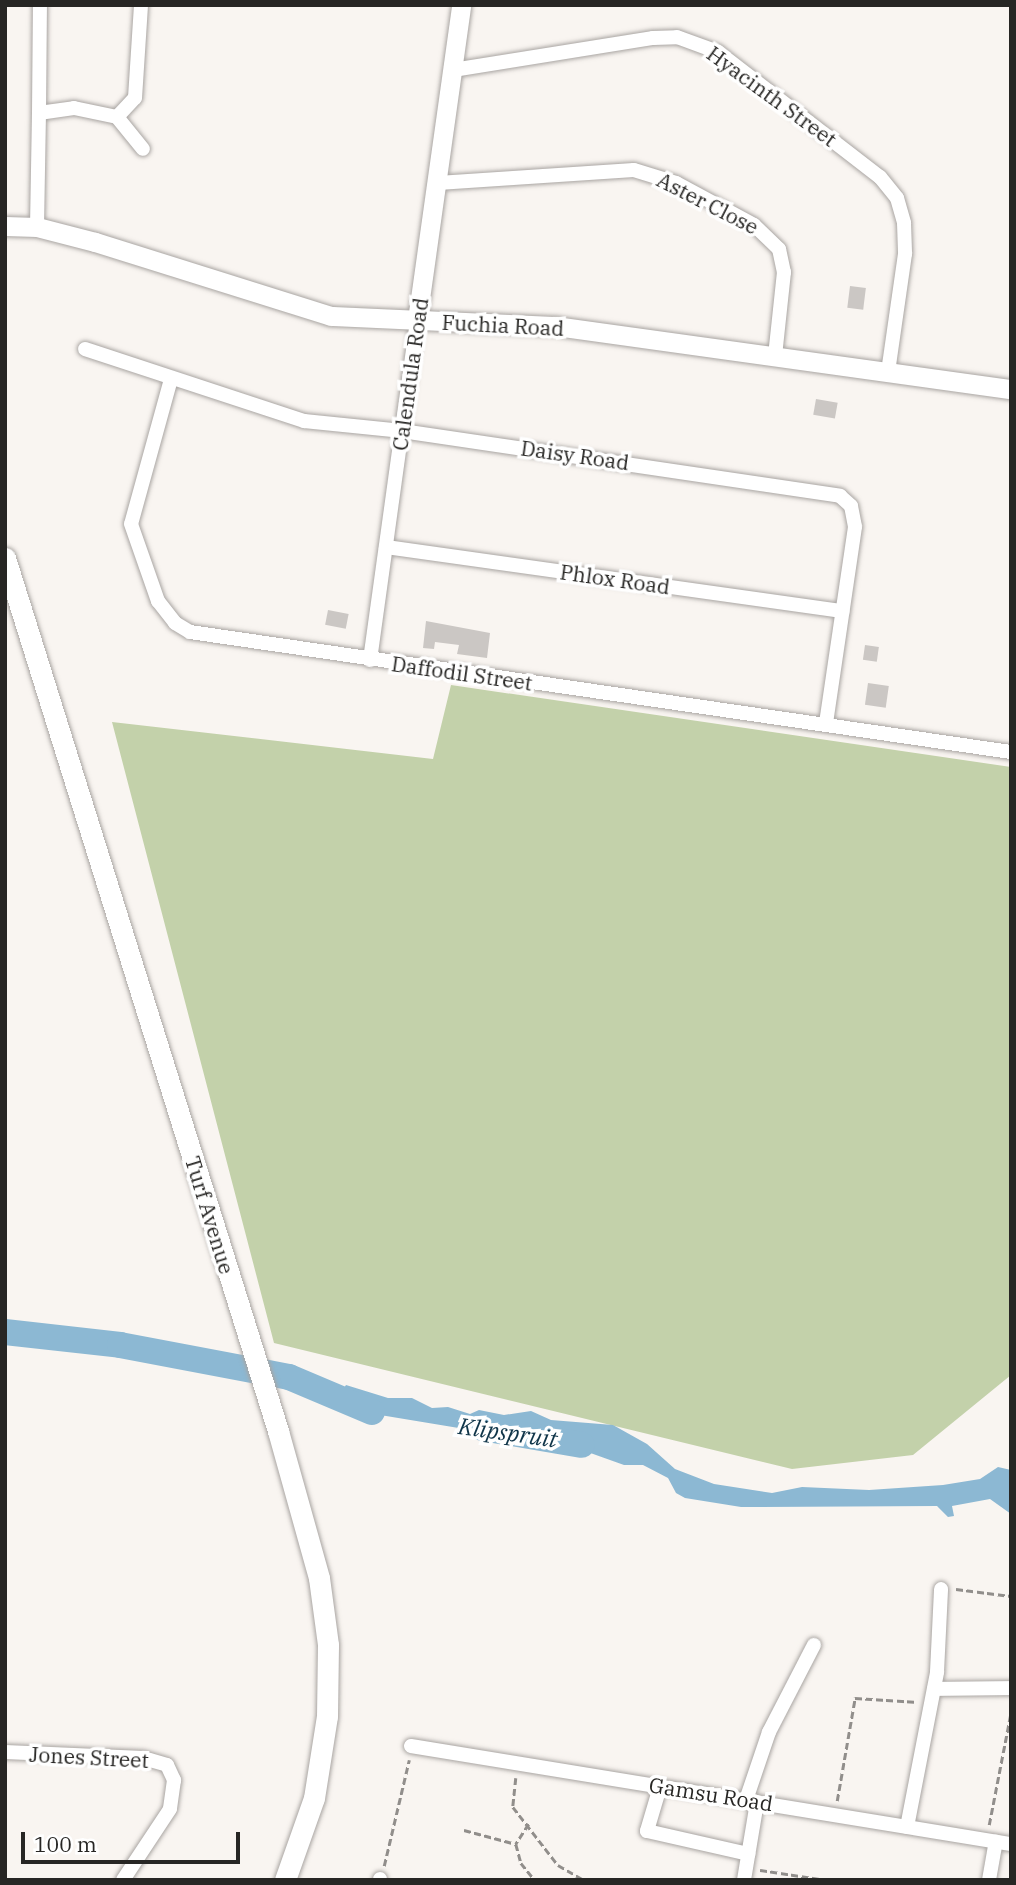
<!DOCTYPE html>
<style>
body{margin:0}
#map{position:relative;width:1016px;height:1885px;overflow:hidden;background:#f9f5f1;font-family:"IBM Plex Serif",serif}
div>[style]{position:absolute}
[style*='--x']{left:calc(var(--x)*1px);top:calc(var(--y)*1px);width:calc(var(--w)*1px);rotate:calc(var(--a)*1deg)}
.green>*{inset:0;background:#c3d1aa}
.water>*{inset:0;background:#8cb8d3}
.river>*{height:26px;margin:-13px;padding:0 13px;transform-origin:13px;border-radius:13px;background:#8cb8d3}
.building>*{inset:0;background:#cbc7c4;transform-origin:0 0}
.path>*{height:2.5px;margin-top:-1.25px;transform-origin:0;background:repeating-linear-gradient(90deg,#918e8b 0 7px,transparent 0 10.5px)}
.roads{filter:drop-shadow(0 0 2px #a9a5a2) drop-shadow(0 0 2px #a9a5a2)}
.minor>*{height:14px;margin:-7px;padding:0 7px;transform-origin:7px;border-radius:7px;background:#fff}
.tertiary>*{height:19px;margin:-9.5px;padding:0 9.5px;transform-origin:9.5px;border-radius:9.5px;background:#fff}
.secondary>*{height:21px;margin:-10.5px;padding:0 10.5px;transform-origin:10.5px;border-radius:10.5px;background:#fff}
span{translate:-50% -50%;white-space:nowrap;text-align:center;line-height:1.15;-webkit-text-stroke:7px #fff;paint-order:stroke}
.street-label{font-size:21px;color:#272624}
.water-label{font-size:23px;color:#103549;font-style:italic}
.frame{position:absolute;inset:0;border:7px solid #272624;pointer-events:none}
.scale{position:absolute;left:21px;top:1832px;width:219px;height:32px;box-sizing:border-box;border:4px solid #272624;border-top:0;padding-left:9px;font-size:21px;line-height:24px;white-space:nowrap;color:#272624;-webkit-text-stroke:5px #fff;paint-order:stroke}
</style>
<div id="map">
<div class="green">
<div style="clip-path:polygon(451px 685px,1011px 767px,1011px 1375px,913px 1455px,792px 1469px,274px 1343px,112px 722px,433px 759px)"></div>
</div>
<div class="water">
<div style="clip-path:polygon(346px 1385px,388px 1398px,412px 1398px,432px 1408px,448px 1407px,470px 1414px,479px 1410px,504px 1415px,531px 1411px,551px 1420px,613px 1425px,647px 1444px,675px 1469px,714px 1484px,772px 1493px,802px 1487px,869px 1490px,943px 1485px,980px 1479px,998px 1467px,1011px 1470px,1011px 1514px,990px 1499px,952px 1506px,954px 1516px,948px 1517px,937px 1506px,741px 1507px,685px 1498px,676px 1493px,668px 1478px,643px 1465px,624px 1465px,526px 1430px,507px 1436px,362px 1412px,336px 1400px)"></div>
</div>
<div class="river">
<div style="--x:5;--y:1332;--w:116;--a:6.4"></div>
<div style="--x:120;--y:1345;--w:172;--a:10.7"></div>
<div style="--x:289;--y:1377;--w:90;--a:22.9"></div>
<div style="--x:482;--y:1428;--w:101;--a:9.6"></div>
</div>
<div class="building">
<div style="left:850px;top:286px;width:16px;height:22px;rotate:7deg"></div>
<div style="left:816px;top:399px;width:22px;height:16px;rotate:10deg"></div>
<div style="left:328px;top:610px;width:21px;height:15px;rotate:11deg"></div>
<div style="clip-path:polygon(426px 621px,490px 633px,487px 658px,457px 654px,459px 645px,435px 642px,434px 649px,423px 648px)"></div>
<div style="left:865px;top:645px;width:14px;height:15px;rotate:8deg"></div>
<div style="left:868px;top:683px;width:21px;height:22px;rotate:8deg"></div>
</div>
<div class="path">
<div style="--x:956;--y:1589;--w:55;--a:7.3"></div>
<div style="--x:516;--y:1778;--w:29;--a:96"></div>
<div style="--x:513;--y:1807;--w:73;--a:52.2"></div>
<div style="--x:558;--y:1865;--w:30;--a:30"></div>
<div style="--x:837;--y:1801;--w:105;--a:-80.1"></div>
<div style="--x:855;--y:1698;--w:63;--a:3.6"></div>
<div style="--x:529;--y:1824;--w:24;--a:123"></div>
<div style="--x:516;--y:1844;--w:20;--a:75"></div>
<div style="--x:521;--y:1863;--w:22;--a:51"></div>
<div style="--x:989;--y:1825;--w:115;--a:-79"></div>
<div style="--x:464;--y:1830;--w:54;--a:15.1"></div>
<div style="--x:384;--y:1866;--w:109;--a:-76.7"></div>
<div style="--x:760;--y:1870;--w:67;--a:8.6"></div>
</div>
<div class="roads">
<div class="minor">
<div style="--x:453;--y:70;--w:203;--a:-9.1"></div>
<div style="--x:653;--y:38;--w:24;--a:-2"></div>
<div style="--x:677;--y:37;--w:44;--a:20.1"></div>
<div style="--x:718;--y:52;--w:205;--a:37.7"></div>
<div style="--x:880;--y:177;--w:27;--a:51"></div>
<div style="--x:897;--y:198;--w:26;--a:74"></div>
<div style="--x:904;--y:223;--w:31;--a:88"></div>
<div style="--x:905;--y:254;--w:119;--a:98.2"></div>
<div style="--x:39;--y:113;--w:108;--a:-89.5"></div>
<div style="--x:117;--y:117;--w:41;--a:50.9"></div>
<div style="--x:438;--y:183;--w:196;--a:-3.8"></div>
<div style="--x:634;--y:170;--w:44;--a:17.2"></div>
<div style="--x:676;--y:183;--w:89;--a:28.3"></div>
<div style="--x:754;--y:225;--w:35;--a:44"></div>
<div style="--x:779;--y:249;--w:24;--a:78"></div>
<div style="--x:784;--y:272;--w:84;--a:96.1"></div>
<div style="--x:37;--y:227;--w:114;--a:-89"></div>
<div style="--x:39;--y:113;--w:35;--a:-8"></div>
<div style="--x:74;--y:108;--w:44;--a:11.8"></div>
<div style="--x:117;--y:117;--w:26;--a:-47"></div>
<div style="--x:135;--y:98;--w:93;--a:-86.3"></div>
<div style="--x:85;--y:349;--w:231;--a:18.2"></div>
<div style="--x:304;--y:421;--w:99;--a:5.8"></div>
<div style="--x:402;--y:431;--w:443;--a:8.4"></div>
<div style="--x:840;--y:496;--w:15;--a:42"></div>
<div style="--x:851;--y:506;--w:21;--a:79"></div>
<div style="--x:855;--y:527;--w:199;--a:98.4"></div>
<div style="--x:171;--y:379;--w:150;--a:105.4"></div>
<div style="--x:131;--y:524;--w:82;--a:70.7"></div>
<div style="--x:158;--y:601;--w:28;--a:52"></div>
<div style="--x:175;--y:623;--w:17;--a:31"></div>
<div style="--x:190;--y:632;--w:830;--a:8.32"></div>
<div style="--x:386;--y:547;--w:461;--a:8"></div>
<div style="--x:370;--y:660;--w:343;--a:-82.1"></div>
<div style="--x:934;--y:1689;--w:77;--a:-0.7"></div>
<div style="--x:411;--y:1746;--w:608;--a:9.28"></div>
<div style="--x:5;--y:1752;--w:138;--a:2.5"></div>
<div style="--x:143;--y:1758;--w:25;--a:16"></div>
<div style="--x:167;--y:1765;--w:17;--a:65"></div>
<div style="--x:174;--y:1780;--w:29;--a:98"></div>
<div style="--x:170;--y:1809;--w:85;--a:123.5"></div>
<div style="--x:660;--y:1787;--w:46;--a:106.5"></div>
<div style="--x:647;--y:1831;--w:104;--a:12.8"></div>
<div style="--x:746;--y:1800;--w:72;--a:-71.3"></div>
<div style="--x:769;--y:1732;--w:98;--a:-62.7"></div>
<div style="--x:907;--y:1827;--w:158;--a:-79"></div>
<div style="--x:937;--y:1672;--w:83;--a:-87.2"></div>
<div style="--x:380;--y:1880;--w:1;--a:-90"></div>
<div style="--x:744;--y:1880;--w:79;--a:-80.5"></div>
<div style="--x:989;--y:1880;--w:39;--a:-80"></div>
</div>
<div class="tertiary">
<div style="--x:5;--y:226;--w:32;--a:2"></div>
<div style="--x:37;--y:227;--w:60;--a:14.5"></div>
<div style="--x:95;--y:242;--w:247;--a:17.4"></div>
<div style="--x:331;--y:316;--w:224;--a:2.6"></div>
<div style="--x:555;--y:326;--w:460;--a:7.9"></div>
<div style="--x:417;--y:320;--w:318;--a:-82"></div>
</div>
<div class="secondary">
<div style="--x:5;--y:558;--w:915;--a:72.63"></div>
<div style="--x:278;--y:1431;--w:153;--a:74.4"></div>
<div style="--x:319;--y:1578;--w:68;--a:82.3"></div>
<div style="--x:328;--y:1645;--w:71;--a:90.8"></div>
<div style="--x:327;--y:1716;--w:83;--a:99"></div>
<div style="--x:314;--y:1798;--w:87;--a:109.5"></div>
</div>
</div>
<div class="street-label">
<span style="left:772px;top:96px;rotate:36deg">Hyacinth Street</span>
<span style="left:708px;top:203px;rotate:27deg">Aster Close</span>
<span style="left:503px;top:325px;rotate:3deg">Fuchia Road</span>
<span style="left:410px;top:374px;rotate:-82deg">Calendula Road</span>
<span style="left:575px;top:455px;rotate:8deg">Daisy Road</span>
<span style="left:615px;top:579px;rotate:8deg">Phlox Road</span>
<span style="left:462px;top:673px;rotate:8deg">Daffodil Street</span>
<span style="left:210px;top:1215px;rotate:73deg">Turf Avenue</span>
<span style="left:89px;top:1757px;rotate:3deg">Jones Street</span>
<span style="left:711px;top:1794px;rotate:9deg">Gamsu Road</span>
</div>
<div class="water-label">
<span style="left:508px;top:1432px;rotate:8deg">Klipspruit</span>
</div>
<div class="frame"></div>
<div class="scale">100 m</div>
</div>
